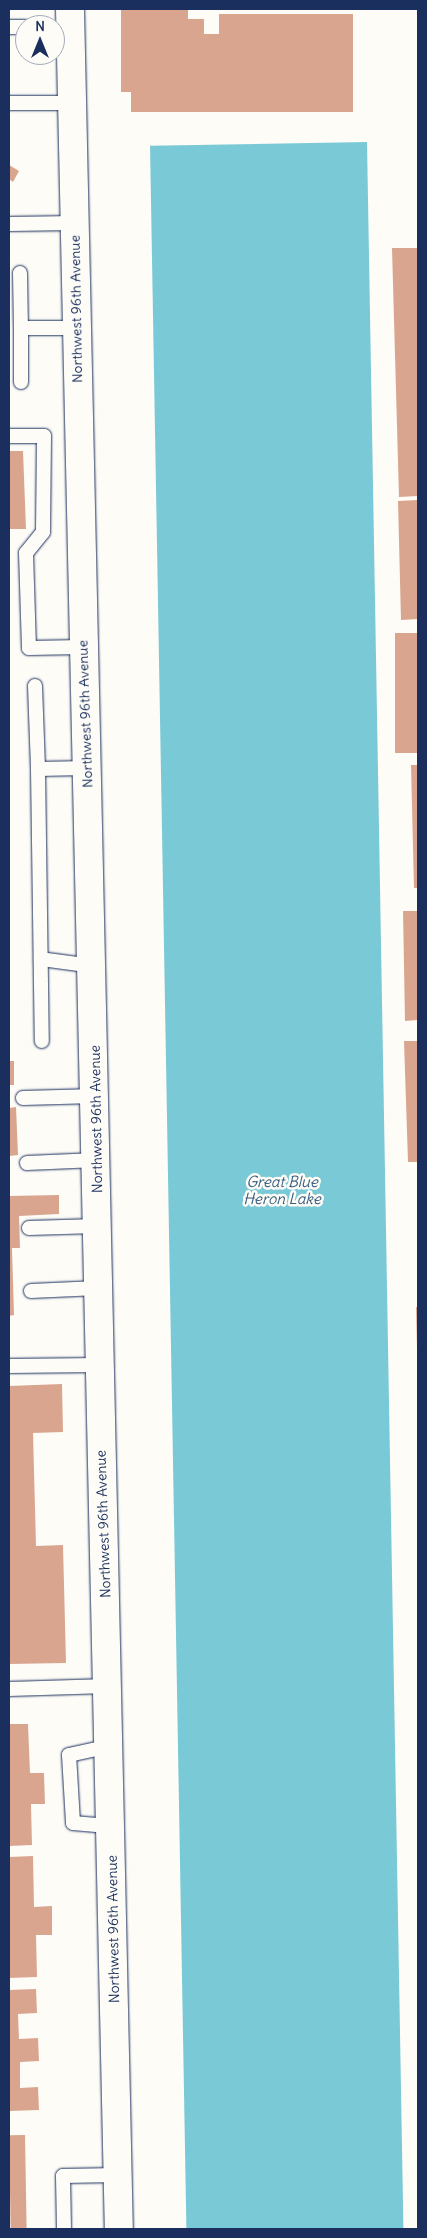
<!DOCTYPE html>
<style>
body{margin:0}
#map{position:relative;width:427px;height:2238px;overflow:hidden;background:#fdfcf7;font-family:Delius,sans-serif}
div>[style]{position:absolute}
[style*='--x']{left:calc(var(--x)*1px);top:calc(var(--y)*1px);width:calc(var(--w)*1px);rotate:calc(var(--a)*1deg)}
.water>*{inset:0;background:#7ac9d6;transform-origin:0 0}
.building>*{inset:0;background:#daa58f;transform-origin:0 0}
.roads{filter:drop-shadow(0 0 1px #1b2f5e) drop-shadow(0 0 1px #1b2f5e)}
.lane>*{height:14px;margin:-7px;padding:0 7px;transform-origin:7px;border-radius:7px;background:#fdfcf7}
.street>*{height:28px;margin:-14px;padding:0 14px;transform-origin:14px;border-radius:14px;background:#fdfcf7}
span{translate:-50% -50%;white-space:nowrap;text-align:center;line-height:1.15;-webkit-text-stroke:5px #fdfcf7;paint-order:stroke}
.street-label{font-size:14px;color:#1b2f5e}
.water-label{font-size:15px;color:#385d82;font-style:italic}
.frame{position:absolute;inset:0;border:10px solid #1b2f5e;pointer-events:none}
.north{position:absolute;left:15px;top:15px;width:50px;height:50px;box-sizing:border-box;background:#fdfcf7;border:1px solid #a3aaba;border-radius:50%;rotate:0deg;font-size:14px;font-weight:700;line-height:20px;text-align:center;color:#1b2f5e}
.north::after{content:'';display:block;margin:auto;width:18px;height:22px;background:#1b2f5e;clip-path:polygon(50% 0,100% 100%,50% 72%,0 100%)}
</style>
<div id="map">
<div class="water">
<div style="left:367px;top:142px;width:2088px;height:217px;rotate:89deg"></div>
</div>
<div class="building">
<div style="clip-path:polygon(121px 10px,188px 10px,188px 19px,204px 19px,204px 34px,219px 34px,219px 14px,353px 14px,353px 112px,131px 112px,131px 92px,121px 92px)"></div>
<div style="clip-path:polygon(9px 165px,19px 171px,13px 182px,9px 179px)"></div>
<div style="clip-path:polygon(392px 248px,418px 248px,418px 496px,399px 497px)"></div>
<div style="clip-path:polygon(9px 451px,23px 451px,26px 529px,9px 529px)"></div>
<div style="clip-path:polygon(418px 500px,418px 619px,401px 620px,398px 501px)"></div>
<div style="left:418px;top:633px;width:120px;height:23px;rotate:90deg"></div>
<div style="clip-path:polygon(411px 765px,418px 765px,418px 888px,414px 888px)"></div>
<div style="clip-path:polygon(403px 911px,418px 911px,418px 1020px,405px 1021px)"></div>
<div style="clip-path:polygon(404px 1041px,418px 1041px,418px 1162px,408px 1162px)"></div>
<div style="left:14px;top:1061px;width:24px;height:5px;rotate:90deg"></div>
<div style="clip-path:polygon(16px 1107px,18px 1155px,9px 1156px,9px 1108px)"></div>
<div style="clip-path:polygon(59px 1195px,59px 1214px,19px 1216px,20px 1248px,12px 1248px,14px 1315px,9px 1316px,9px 1196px)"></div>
<div style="clip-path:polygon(416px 1307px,418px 1307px,418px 1348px,417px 1348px)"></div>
<div style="clip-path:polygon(62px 1384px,63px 1432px,33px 1433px,36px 1546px,63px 1545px,66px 1663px,9px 1664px,9px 1386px)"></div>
<div style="clip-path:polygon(9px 1724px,28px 1724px,30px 1773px,44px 1773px,45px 1804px,31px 1804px,32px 1845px,9px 1846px)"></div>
<div style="clip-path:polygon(33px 1856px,34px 1907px,52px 1906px,52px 1935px,36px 1935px,37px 1977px,9px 1978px,9px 1857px)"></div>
<div style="clip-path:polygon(36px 1989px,37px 2013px,18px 2014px,19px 2039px,38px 2038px,39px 2061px,20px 2062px,20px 2088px,38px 2087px,39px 2110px,9px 2111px,9px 1990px)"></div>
<div style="left:25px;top:2135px;width:94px;height:16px;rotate:89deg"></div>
</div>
<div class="roads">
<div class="lane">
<div style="--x:9;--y:27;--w:16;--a:0"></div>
<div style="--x:9;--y:103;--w:63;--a:0"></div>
<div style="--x:9;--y:224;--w:66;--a:-0.9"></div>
<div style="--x:20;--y:273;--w:55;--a:89"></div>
<div style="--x:21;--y:328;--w:54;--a:0"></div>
<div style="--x:21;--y:328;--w:54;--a:90"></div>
<div style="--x:9;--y:436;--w:35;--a:0"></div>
<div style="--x:44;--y:436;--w:96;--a:90.6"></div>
<div style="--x:43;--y:532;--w:27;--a:129"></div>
<div style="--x:26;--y:553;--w:95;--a:88.2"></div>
<div style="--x:29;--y:648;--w:53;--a:-1.1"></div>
<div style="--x:35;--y:686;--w:83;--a:87.9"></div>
<div style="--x:38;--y:769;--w:49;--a:-1.2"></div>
<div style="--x:38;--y:769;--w:272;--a:89.2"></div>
<div style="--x:41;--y:959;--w:52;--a:7.7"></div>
<div style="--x:23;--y:1098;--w:73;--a:-1.6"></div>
<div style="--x:27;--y:1163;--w:70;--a:-2.5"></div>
<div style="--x:29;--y:1228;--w:68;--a:-1.7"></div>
<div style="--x:31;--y:1291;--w:67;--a:-2.6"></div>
<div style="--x:9;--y:1366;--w:89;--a:-0.6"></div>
<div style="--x:9;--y:1689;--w:99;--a:-1.7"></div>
<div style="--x:110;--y:1746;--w:42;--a:167.6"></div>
<div style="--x:69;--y:1755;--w:68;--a:86.6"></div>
<div style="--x:73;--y:1823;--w:38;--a:5"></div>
<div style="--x:64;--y:2229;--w:53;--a:-91.1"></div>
<div style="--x:63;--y:2176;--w:55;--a:-1"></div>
</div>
<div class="street">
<div style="--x:70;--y:9;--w:2221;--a:88.74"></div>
</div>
</div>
<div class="street-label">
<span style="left:76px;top:309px;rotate:-91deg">Northwest 96th Avenue</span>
<span style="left:85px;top:714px;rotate:-92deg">Northwest 96th Avenue</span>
<span style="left:96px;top:1119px;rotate:-91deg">Northwest 96th Avenue</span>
<span style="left:103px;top:1524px;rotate:-92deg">Northwest 96th Avenue</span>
<span style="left:113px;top:1929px;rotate:-91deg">Northwest 96th Avenue</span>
</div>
<div class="water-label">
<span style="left:282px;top:1190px">Great Blue<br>Heron Lake</span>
</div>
<div class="frame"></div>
<div class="north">N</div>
</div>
